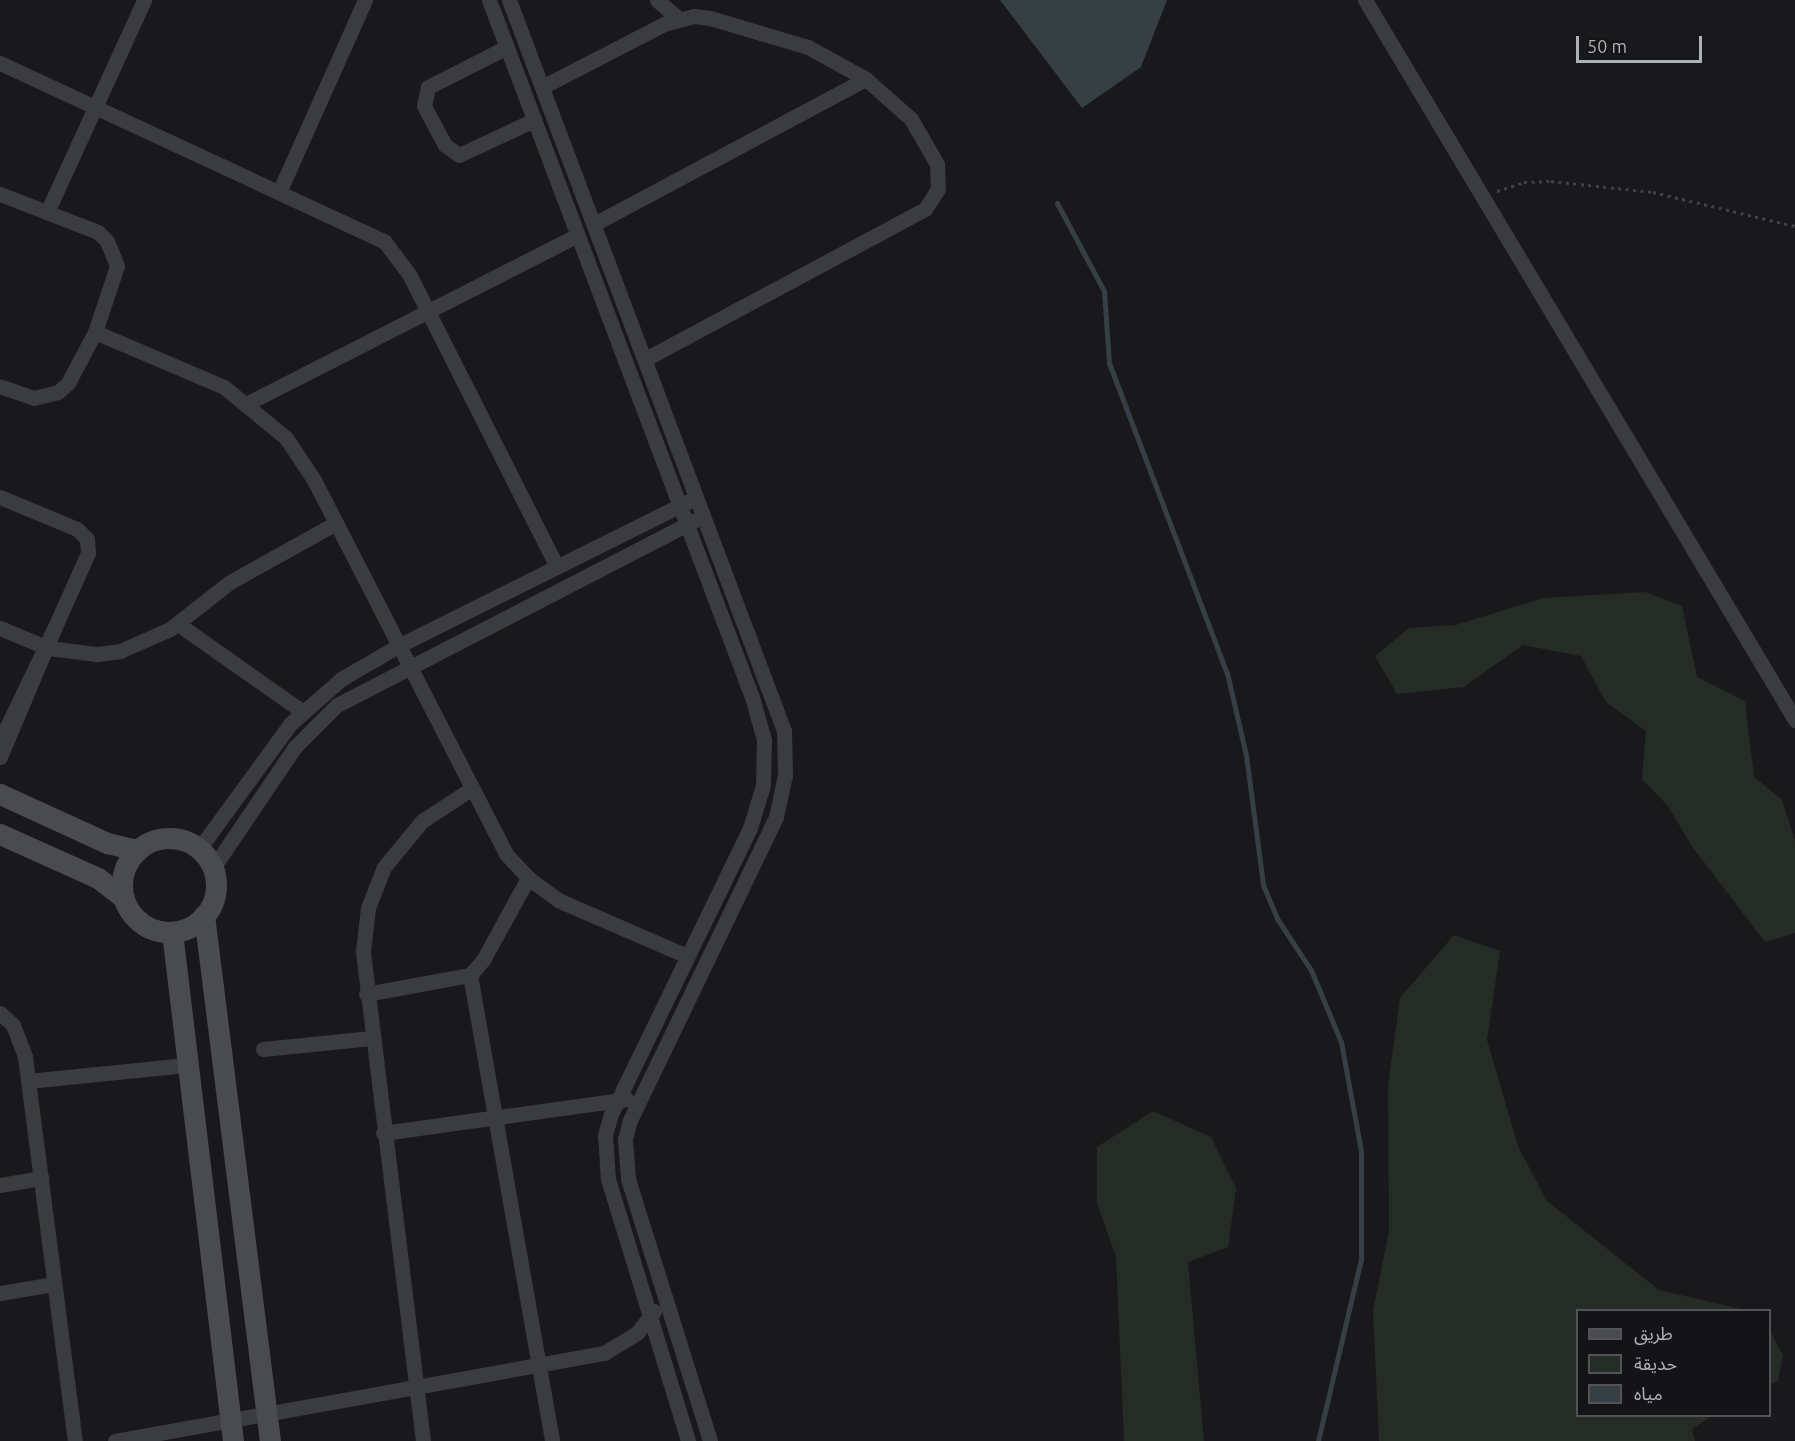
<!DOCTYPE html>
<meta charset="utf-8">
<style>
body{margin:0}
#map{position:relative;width:1795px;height:1441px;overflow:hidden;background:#19191b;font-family:Ubuntu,"Noto Sans Arabic",sans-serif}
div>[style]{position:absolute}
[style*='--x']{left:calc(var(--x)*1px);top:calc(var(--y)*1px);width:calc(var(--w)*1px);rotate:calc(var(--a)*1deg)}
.green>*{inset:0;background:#252c26}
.water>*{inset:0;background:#353f44}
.stream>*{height:5px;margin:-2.5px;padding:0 2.5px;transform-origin:2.5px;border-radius:2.5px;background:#353f44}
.path>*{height:3px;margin-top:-1.5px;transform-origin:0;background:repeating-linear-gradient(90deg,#414346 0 3px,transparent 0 7.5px)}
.street>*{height:15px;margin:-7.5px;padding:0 7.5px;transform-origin:7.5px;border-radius:7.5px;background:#3a3c3f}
.secondary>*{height:21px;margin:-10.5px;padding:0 10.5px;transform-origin:10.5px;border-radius:10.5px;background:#494b4f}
.secondary>.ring{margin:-10.5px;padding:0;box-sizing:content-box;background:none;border:21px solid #494b4f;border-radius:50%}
span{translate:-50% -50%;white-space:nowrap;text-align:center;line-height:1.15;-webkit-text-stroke:6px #141416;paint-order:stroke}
.legend{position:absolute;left:1576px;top:1309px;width:195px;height:108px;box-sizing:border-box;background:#141416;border:2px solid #515357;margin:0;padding:8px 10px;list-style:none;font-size:18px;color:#adb2b9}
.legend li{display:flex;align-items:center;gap:12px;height:30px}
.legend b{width:30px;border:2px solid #515357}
.scale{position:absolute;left:1576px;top:36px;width:126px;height:27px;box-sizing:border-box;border:3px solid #adb2b9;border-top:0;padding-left:8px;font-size:18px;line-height:21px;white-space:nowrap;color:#adb2b9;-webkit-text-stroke:4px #141416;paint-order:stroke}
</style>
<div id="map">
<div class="green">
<div style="clip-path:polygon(1645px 592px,1682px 606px,1697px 677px,1745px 701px,1754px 777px,1782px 800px,1795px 841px,1795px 933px,1765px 942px,1691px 845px,1668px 806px,1642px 779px,1646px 731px,1606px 702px,1581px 656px,1523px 645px,1464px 687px,1397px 694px,1375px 656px,1409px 628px,1456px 625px,1543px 598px)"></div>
<div style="clip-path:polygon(1454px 935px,1500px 951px,1487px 1040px,1518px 1146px,1547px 1201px,1659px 1290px,1745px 1310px,1578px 1310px,1578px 1416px,1712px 1416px,1692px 1429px,1695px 1441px,1379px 1441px,1373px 1311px,1389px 1231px,1388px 1085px,1400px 998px)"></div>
<div style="clip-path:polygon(1153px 1111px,1211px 1137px,1236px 1188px,1228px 1247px,1188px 1262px,1204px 1441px,1124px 1441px,1116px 1257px,1097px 1203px,1097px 1147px)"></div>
<div style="clip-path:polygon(1770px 1331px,1783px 1355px,1778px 1381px,1770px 1385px)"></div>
</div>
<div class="water">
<div style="clip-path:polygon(1000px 0,1167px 0,1141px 67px,1082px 108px)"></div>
</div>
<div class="stream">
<div style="--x:1057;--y:203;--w:100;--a:61.9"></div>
<div style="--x:1104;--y:291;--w:72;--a:86"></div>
<div style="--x:1109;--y:363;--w:332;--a:69.2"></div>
<div style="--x:1227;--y:673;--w:84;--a:77"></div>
<div style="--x:1246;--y:755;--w:131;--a:82.5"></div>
<div style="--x:1263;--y:885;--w:38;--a:67"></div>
<div style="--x:1278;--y:920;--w:60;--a:56.6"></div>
<div style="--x:1311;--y:970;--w:78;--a:67.4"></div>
<div style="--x:1341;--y:1042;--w:111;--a:79.6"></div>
<div style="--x:1361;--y:1151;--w:108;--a:90"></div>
<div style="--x:1361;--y:1259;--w:187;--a:103.3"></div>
</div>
<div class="path">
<div style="--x:1497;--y:191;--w:28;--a:-18"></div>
<div style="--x:1524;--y:182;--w:27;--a:-2"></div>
<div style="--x:1551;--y:181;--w:103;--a:6.2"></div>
<div style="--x:1653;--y:192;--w:146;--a:13.5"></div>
</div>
<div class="street">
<div style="--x:489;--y:0;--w:745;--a:69.33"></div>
<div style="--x:752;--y:697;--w:45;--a:74.4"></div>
<div style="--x:764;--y:740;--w:45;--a:91.3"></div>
<div style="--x:763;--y:785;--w:45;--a:106.8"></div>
<div style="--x:750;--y:828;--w:318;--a:115.9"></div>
<div style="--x:611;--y:1114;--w:22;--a:106"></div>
<div style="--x:605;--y:1135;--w:44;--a:86.1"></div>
<div style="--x:608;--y:1179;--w:274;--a:73"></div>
<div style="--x:509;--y:0;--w:781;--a:69.38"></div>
<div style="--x:784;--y:731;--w:44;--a:88.7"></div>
<div style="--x:785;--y:775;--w:43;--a:102.1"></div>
<div style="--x:776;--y:817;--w:336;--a:115.7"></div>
<div style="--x:630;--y:1120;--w:20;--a:105"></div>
<div style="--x:625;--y:1139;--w:40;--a:85.7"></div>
<div style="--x:628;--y:1179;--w:275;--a:72.6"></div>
<div style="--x:657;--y:0;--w:29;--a:41"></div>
<div style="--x:1365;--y:0;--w:839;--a:59.15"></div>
<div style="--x:507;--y:47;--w:89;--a:153.1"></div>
<div style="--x:428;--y:87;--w:19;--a:102"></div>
<div style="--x:424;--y:106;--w:44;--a:61.7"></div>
<div style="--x:445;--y:145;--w:17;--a:36"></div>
<div style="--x:459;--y:155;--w:83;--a:-25"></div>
<div style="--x:0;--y:63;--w:423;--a:24.9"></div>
<div style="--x:384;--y:241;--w:41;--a:52.9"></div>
<div style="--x:409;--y:274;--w:328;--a:63.2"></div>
<div style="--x:542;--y:87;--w:137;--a:-27.3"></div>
<div style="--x:664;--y:24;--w:31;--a:-15"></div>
<div style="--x:694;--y:16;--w:16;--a:7"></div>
<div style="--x:710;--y:18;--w:102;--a:16.5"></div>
<div style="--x:808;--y:47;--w:66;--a:28.9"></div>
<div style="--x:866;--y:79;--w:60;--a:41.6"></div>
<div style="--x:911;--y:119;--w:52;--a:60"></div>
<div style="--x:937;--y:164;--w:25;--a:88"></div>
<div style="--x:938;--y:189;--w:24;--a:123"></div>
<div style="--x:925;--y:209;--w:318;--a:151.8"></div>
<div style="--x:280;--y:190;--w:208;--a:-65.9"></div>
<div style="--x:0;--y:194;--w:105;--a:21.2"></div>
<div style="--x:98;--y:232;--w:13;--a:45"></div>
<div style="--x:107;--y:241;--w:27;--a:68"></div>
<div style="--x:117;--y:266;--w:70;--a:108.4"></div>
<div style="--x:95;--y:332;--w:58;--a:117.9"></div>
<div style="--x:68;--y:383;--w:13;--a:138"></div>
<div style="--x:58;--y:392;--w:25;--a:166"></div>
<div style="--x:34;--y:398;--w:36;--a:-161"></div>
<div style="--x:48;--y:210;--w:231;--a:-65.4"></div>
<div style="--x:594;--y:224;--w:308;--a:-28.1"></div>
<div style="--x:95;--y:332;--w:140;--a:23.1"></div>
<div style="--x:224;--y:387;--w:80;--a:39.4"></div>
<div style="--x:286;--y:438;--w:50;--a:56.3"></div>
<div style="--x:314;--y:480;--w:420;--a:62.8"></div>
<div style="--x:506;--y:854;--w:33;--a:47"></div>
<div style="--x:528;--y:878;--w:39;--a:36"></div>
<div style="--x:560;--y:901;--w:138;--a:23.4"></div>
<div style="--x:248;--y:403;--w:370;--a:-27"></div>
<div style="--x:0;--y:497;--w:83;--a:22.6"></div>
<div style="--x:77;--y:529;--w:14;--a:45"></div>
<div style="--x:87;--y:539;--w:14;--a:86"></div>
<div style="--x:88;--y:553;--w:83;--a:114.1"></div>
<div style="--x:178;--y:624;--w:151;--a:35.1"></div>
<div style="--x:0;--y:628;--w:52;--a:22.6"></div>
<div style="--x:48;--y:648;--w:49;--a:7"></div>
<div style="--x:97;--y:654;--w:23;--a:-7"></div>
<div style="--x:120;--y:651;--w:55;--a:-23.7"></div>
<div style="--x:170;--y:629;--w:76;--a:-38.1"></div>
<div style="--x:230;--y:582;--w:121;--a:-29.1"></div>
<div style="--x:0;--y:741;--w:124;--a:-64.3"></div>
<div style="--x:54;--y:629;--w:139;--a:112.9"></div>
<div style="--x:199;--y:849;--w:155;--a:-53.9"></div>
<div style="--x:290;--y:724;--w:68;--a:-41.4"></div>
<div style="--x:341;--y:679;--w:66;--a:-30.1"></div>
<div style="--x:398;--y:646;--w:325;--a:-26.5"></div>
<div style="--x:213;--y:868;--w:146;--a:-55.9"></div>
<div style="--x:295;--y:747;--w:59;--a:-45"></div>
<div style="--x:337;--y:705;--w:403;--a:-27.3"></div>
<div style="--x:470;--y:975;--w:473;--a:80"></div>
<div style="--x:366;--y:994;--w:106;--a:-10.4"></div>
<div style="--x:470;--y:975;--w:20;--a:-49"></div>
<div style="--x:483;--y:960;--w:94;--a:-61.2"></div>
<div style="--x:0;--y:1013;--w:18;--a:43"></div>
<div style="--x:13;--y:1025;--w:34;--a:69"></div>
<div style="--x:25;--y:1057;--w:387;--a:82.6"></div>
<div style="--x:263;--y:1049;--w:109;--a:-5.8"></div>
<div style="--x:28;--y:1081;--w:159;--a:-5.8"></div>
<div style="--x:383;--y:1133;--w:246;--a:-7.9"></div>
<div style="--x:0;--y:1185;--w:42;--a:-9.7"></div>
<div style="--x:0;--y:1293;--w:55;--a:-9.5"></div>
<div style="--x:115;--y:1441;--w:497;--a:-10.2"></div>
<div style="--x:604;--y:1353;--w:39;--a:-31"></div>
<div style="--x:637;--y:1333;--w:28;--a:-52"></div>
<div style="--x:423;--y:1441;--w:494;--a:-97"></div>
<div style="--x:363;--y:951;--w:43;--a:-83.4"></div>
<div style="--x:368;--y:908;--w:44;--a:-68.7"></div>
<div style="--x:384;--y:867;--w:60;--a:-50.4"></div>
<div style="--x:422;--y:821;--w:59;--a:-33.1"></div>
</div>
<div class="secondary">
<div style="--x:0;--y:794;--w:118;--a:24.6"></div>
<div style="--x:107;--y:843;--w:32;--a:13"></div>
<div style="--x:0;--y:834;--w:107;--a:24.2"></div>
<div style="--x:98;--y:878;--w:33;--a:38"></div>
<div class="ring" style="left:122px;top:838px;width:73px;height:73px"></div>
<div style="--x:204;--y:915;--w:530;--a:82.85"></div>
<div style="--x:172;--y:932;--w:513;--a:83.17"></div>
</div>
<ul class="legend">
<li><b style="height:8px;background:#494b4f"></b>طريق</li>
<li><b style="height:16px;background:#252c26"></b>حديقة</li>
<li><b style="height:16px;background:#353f44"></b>مياه</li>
</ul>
<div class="scale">50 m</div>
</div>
